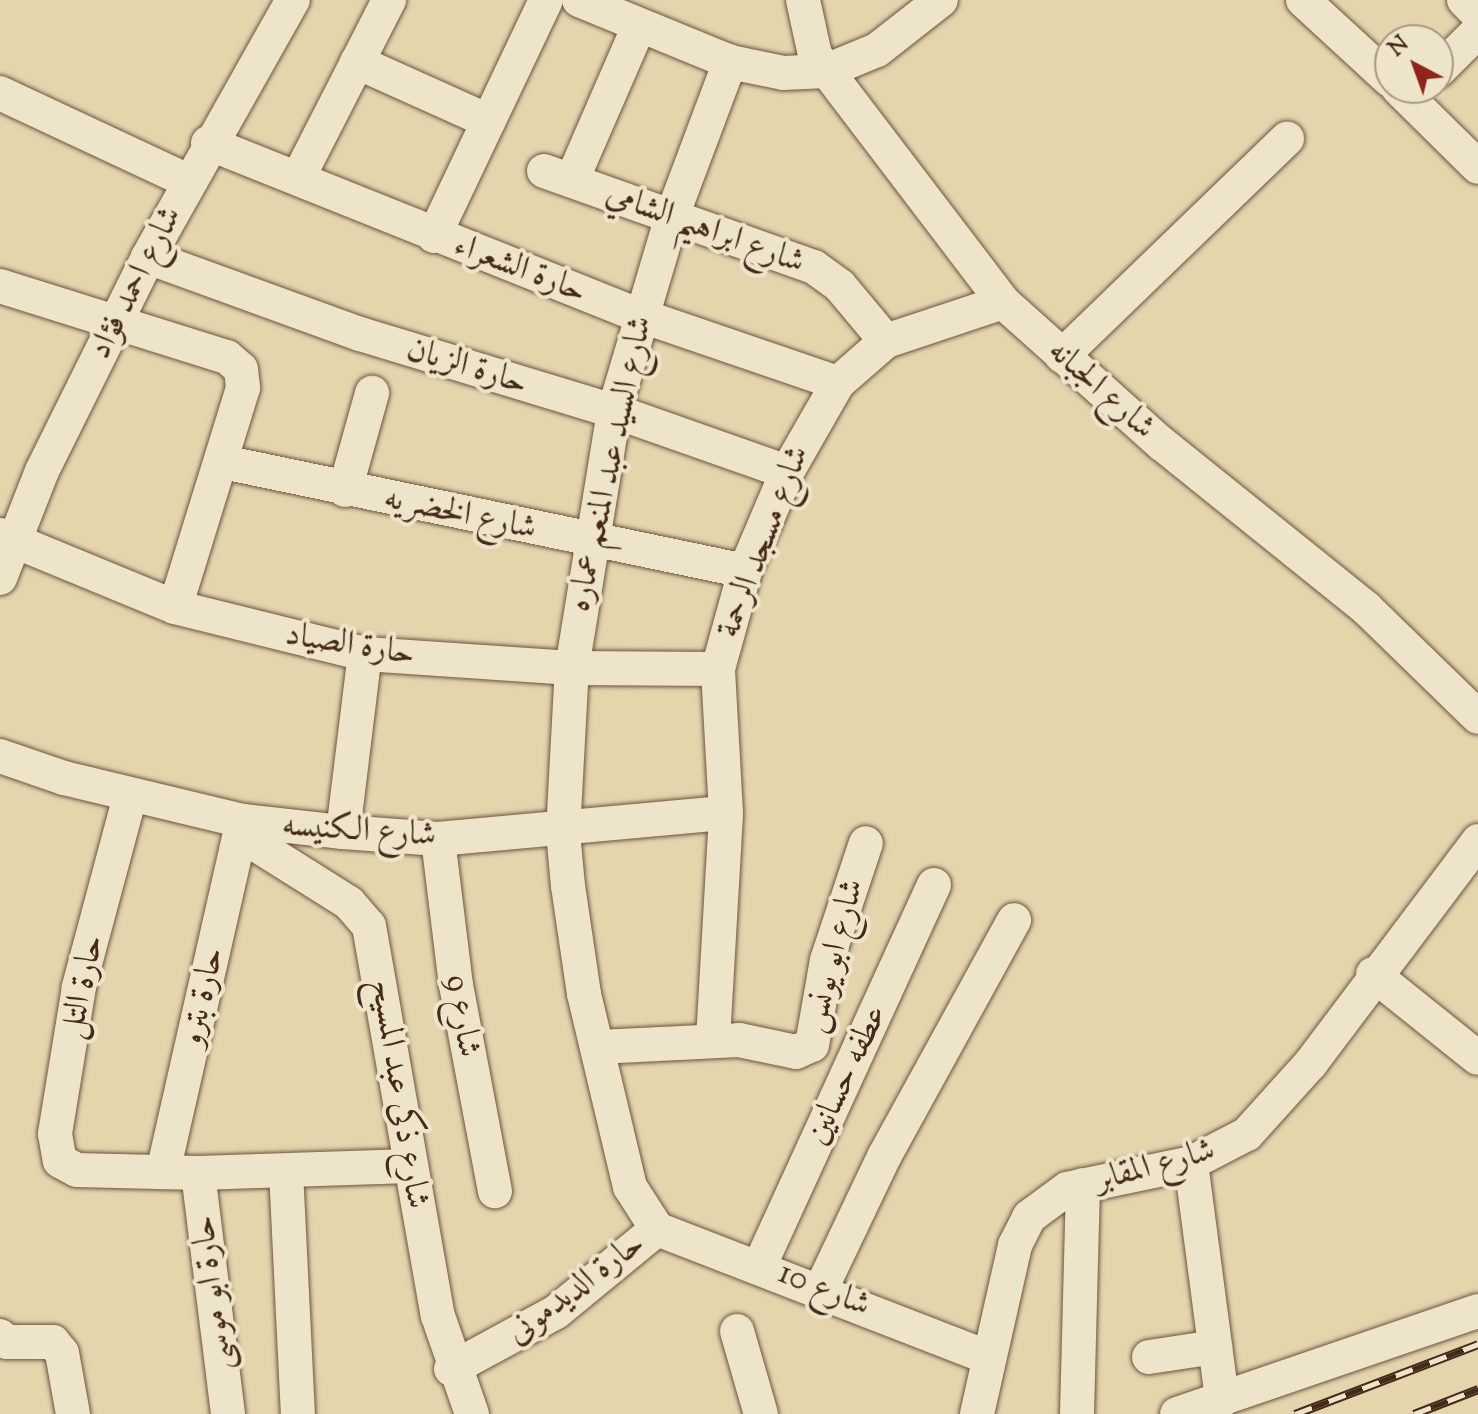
<!DOCTYPE html>
<meta charset="utf-8">
<style>
body{margin:0}
#map{position:relative;width:1478px;height:1414px;overflow:hidden;background:#e4d5ad;font-family:"Sorts Mill Goudy",Amiri,serif}
div>[style]{position:absolute}
[style*='--x']{left:calc(var(--x)*1px);top:calc(var(--y)*1px);width:calc(var(--w)*1px);rotate:calc(var(--a)*1deg)}
.roads{filter:drop-shadow(0 0 2px #6d543f) drop-shadow(0 0 2px #6d543f)}
.street>*{height:34px;margin:-17px;padding:0 17px;transform-origin:17px;border-radius:17px;background:#ede4ca}
.rail>*{height:9px;margin-top:-4.5px;transform-origin:0;background:repeating-linear-gradient(90deg,#ede4ca 0 18px,#45291a 0 36px);box-sizing:border-box;border-block:2px solid #45291a}
span{translate:-50% -50%;white-space:nowrap;text-align:center;line-height:1.15;-webkit-text-stroke:8px #ede4ca;paint-order:stroke}
.street-label{font-size:34px;color:#45291a}
.north{position:absolute;left:1374px;top:24px;width:80px;height:80px;box-sizing:border-box;background:#ede4ca;border:2px solid #aa9984;border-radius:50%;rotate:319deg;font-size:22px;font-weight:700;line-height:32px;text-align:center;color:#45291a}
.north::after{content:'';display:block;margin:auto;width:28px;height:36px;background:#8f2418;clip-path:polygon(50% 0,100% 100%,50% 72%,0 100%)}
</style>
<div id="map">
<div class="roads">
<div class="street">
<div style="--x:579;--y:0;--w:163;--a:22.3"></div>
<div style="--x:730;--y:62;--w:54;--a:11.7"></div>
<div style="--x:783;--y:73;--w:43;--a:-2.7"></div>
<div style="--x:826;--y:71;--w:55;--a:-22.4"></div>
<div style="--x:877;--y:50;--w:81;--a:-38"></div>
<div style="--x:803;--y:0;--w:56;--a:77.7"></div>
<div style="--x:815;--y:55;--w:310;--a:52.7"></div>
<div style="--x:1003;--y:302;--w:213;--a:41.8"></div>
<div style="--x:1162;--y:444;--w:262;--a:38.8"></div>
<div style="--x:1366;--y:608;--w:156;--a:44.2"></div>
<div style="--x:1303;--y:0;--w:118;--a:42.6"></div>
<div style="--x:1464;--y:0;--w:20;--a:45"></div>
<div style="--x:357;--y:62;--w:144;--a:24.2"></div>
<div style="--x:1438;--y:71;--w:57;--a:-45"></div>
<div style="--x:1398;--y:88;--w:112;--a:44.6"></div>
<div style="--x:0;--y:93;--w:208;--a:25.1"></div>
<div style="--x:208;--y:143;--w:464;--a:21.8"></div>
<div style="--x:639;--y:315;--w:210;--a:18.9"></div>
<div style="--x:544;--y:171;--w:287;--a:19.6"></div>
<div style="--x:814;--y:267;--w:32;--a:36"></div>
<div style="--x:840;--y:286;--w:72;--a:50.1"></div>
<div style="--x:298;--y:178;--w:200;--a:-62.9"></div>
<div style="--x:572;--y:180;--w:168;--a:-66.5"></div>
<div style="--x:434;--y:236;--w:261;--a:-64.6"></div>
<div style="--x:148;--y:257;--w:226;--a:20"></div>
<div style="--x:360;--y:334;--w:265;--a:16.9"></div>
<div style="--x:614;--y:411;--w:183;--a:19.4"></div>
<div style="--x:0;--y:286;--w:238;--a:17.4"></div>
<div style="--x:227;--y:357;--w:18;--a:41"></div>
<div style="--x:241;--y:369;--w:19;--a:84"></div>
<div style="--x:243;--y:388;--w:229;--a:107.2"></div>
<div style="--x:1062;--y:356;--w:313;--a:-44"></div>
<div style="--x:223;--y:462;--w:533;--a:11.79"></div>
<div style="--x:345;--y:490;--w:101;--a:-74.4"></div>
<div style="--x:0;--y:535;--w:189;--a:22.4"></div>
<div style="--x:175;--y:607;--w:196;--a:13.9"></div>
<div style="--x:365;--y:654;--w:207;--a:3.9"></div>
<div style="--x:572;--y:668;--w:146;--a:0.4"></div>
<div style="--x:0;--y:578;--w:115;--a:-68.6"></div>
<div style="--x:42;--y:471;--w:239;--a:-63.6"></div>
<div style="--x:148;--y:257;--w:295;--a:-60.6"></div>
<div style="--x:0;--y:756;--w:68;--a:19"></div>
<div style="--x:64;--y:778;--w:184;--a:13.5"></div>
<div style="--x:243;--y:821;--w:101;--a:6.3"></div>
<div style="--x:343;--y:832;--w:95;--a:4.2"></div>
<div style="--x:438;--y:839;--w:289;--a:-5.2"></div>
<div style="--x:130;--y:796;--w:198;--a:105"></div>
<div style="--x:79;--y:987;--w:149;--a:99.3"></div>
<div style="--x:55;--y:1134;--w:27;--a:80"></div>
<div style="--x:60;--y:1161;--w:19;--a:28"></div>
<div style="--x:77;--y:1170;--w:121;--a:1.4"></div>
<div style="--x:198;--y:1173;--w:212;--a:-1.9"></div>
<div style="--x:343;--y:832;--w:179;--a:-83"></div>
<div style="--x:241;--y:835;--w:128;--a:32.2"></div>
<div style="--x:349;--y:903;--w:30;--a:49"></div>
<div style="--x:369;--y:926;--w:396;--a:80"></div>
<div style="--x:438;--y:1316;--w:104;--a:70.9"></div>
<div style="--x:438;--y:839;--w:147;--a:83"></div>
<div style="--x:456;--y:985;--w:210;--a:79.3"></div>
<div style="--x:1373;--y:974;--w:134;--a:38.7"></div>
<div style="--x:713;--y:1040;--w:227;--a:-86.7"></div>
<div style="--x:726;--y:813;--w:144;--a:-93.2"></div>
<div style="--x:718;--y:669;--w:102;--a:-74.6"></div>
<div style="--x:745;--y:571;--w:108;--a:-67"></div>
<div style="--x:787;--y:472;--w:103;--a:-60.2"></div>
<div style="--x:838;--y:383;--w:64;--a:-41.2"></div>
<div style="--x:886;--y:341;--w:123;--a:-18.4"></div>
<div style="--x:598;--y:1047;--w:141;--a:-2.8"></div>
<div style="--x:739;--y:1040;--w:58;--a:11.9"></div>
<div style="--x:796;--y:1052;--w:17;--a:-24"></div>
<div style="--x:812;--y:1045;--w:86;--a:-80"></div>
<div style="--x:827;--y:960;--w:123;--a:-71.6"></div>
<div style="--x:1191;--y:1163;--w:239;--a:82.5"></div>
<div style="--x:286;--y:1171;--w:243;--a:87.2"></div>
<div style="--x:163;--y:1172;--w:360;--a:-77.2"></div>
<div style="--x:198;--y:1173;--w:243;--a:82.9"></div>
<div style="--x:657;--y:1229;--w:50;--a:-122.7"></div>
<div style="--x:630;--y:1187;--w:198;--a:-103.4"></div>
<div style="--x:584;--y:994;--w:109;--a:-98.4"></div>
<div style="--x:568;--y:886;--w:54;--a:-95.3"></div>
<div style="--x:563;--y:832;--w:164;--a:-86.9"></div>
<div style="--x:572;--y:668;--w:260;--a:-80.7"></div>
<div style="--x:614;--y:411;--w:203;--a:-73.4"></div>
<div style="--x:672;--y:216;--w:165;--a:-69.4"></div>
<div style="--x:657;--y:1229;--w:356;--a:21.2"></div>
<div style="--x:760;--y:1265;--w:418;--a:-65.4"></div>
<div style="--x:821;--y:1289;--w:148;--a:-64.5"></div>
<div style="--x:885;--y:1155;--w:268;--a:-61.2"></div>
<div style="--x:737;--y:1331;--w:86;--a:73.9"></div>
<div style="--x:0;--y:1336;--w:9;--a:41"></div>
<div style="--x:7;--y:1342;--w:46;--a:0"></div>
<div style="--x:53;--y:1342;--w:14;--a:51"></div>
<div style="--x:62;--y:1353;--w:62;--a:79.8"></div>
<div style="--x:1149;--y:1357;--w:67;--a:-8.6"></div>
<div style="--x:451;--y:1369;--w:119;--a:-28.5"></div>
<div style="--x:556;--y:1312;--w:131;--a:-39.4"></div>
<div style="--x:977;--y:1414;--w:173;--a:-77.3"></div>
<div style="--x:1015;--y:1245;--w:31;--a:-63"></div>
<div style="--x:1029;--y:1217;--w:47;--a:-36.4"></div>
<div style="--x:1067;--y:1189;--w:127;--a:-11.8"></div>
<div style="--x:1191;--y:1163;--w:63;--a:-27.4"></div>
<div style="--x:1247;--y:1134;--w:96;--a:-48"></div>
<div style="--x:1311;--y:1063;--w:278;--a:-53"></div>
<div style="--x:1077;--y:1414;--w:229;--a:-88.5"></div>
<div style="--x:1177;--y:1414;--w:318;--a:-18.9"></div>
</div>
</div>
<div class="rail">
<div style="--x:1295;--y:1414;--w:196;--a:-20.9"></div>
<div style="--x:1414;--y:1414;--w:69;--a:-21.3"></div>
</div>
<div class="street-label">
<span style="left:705px;top:229px;rotate:20deg">شارع ابراهيم الشامي</span>
<span style="left:520px;top:269px;rotate:21deg">حارة الشعراء</span>
<span style="left:136px;top:283px;rotate:-63deg">شارع احمد فؤاد</span>
<span style="left:467px;top:367px;rotate:17deg">حارة الزيان</span>
<span style="left:1101px;top:390px;rotate:42deg">شارع الجبانه</span>
<span style="left:611px;top:464px;rotate:-78deg">شارع السيد عبد المنعم عماره</span>
<span style="left:460px;top:514px;rotate:12deg">شارع الخضريه</span>
<span style="left:764px;top:542px;rotate:-69deg">شارع مسجد الرحمة</span>
<span style="left:350px;top:645px;rotate:9deg">حارة الصياد</span>
<span style="left:359px;top:831px;rotate:4deg">شارع الكنيسه</span>
<span style="left:834px;top:956px;rotate:-75deg">شارع ابو يونس</span>
<span style="left:83px;top:987px;rotate:-78deg">حارة التل</span>
<span style="left:203px;top:997px;rotate:-77deg">حارة بترو</span>
<span style="left:462px;top:1016px;rotate:81deg">شارع 9</span>
<span style="left:847px;top:1075px;rotate:-65deg">عطفه حسانين</span>
<span style="left:399px;top:1094px;rotate:81deg">شارع ذكى عبد المسيح</span>
<span style="left:1155px;top:1166px;rotate:-15deg">شارع المقابر</span>
<span style="left:576px;top:1289px;rotate:-37deg">حارة الديدمونى</span>
<span style="left:824px;top:1290px;rotate:22deg">شارع 10</span>
<span style="left:213px;top:1293px;rotate:-97deg">حارة ابو موسى</span>
</div>
<div class="north">N</div>
</div>
